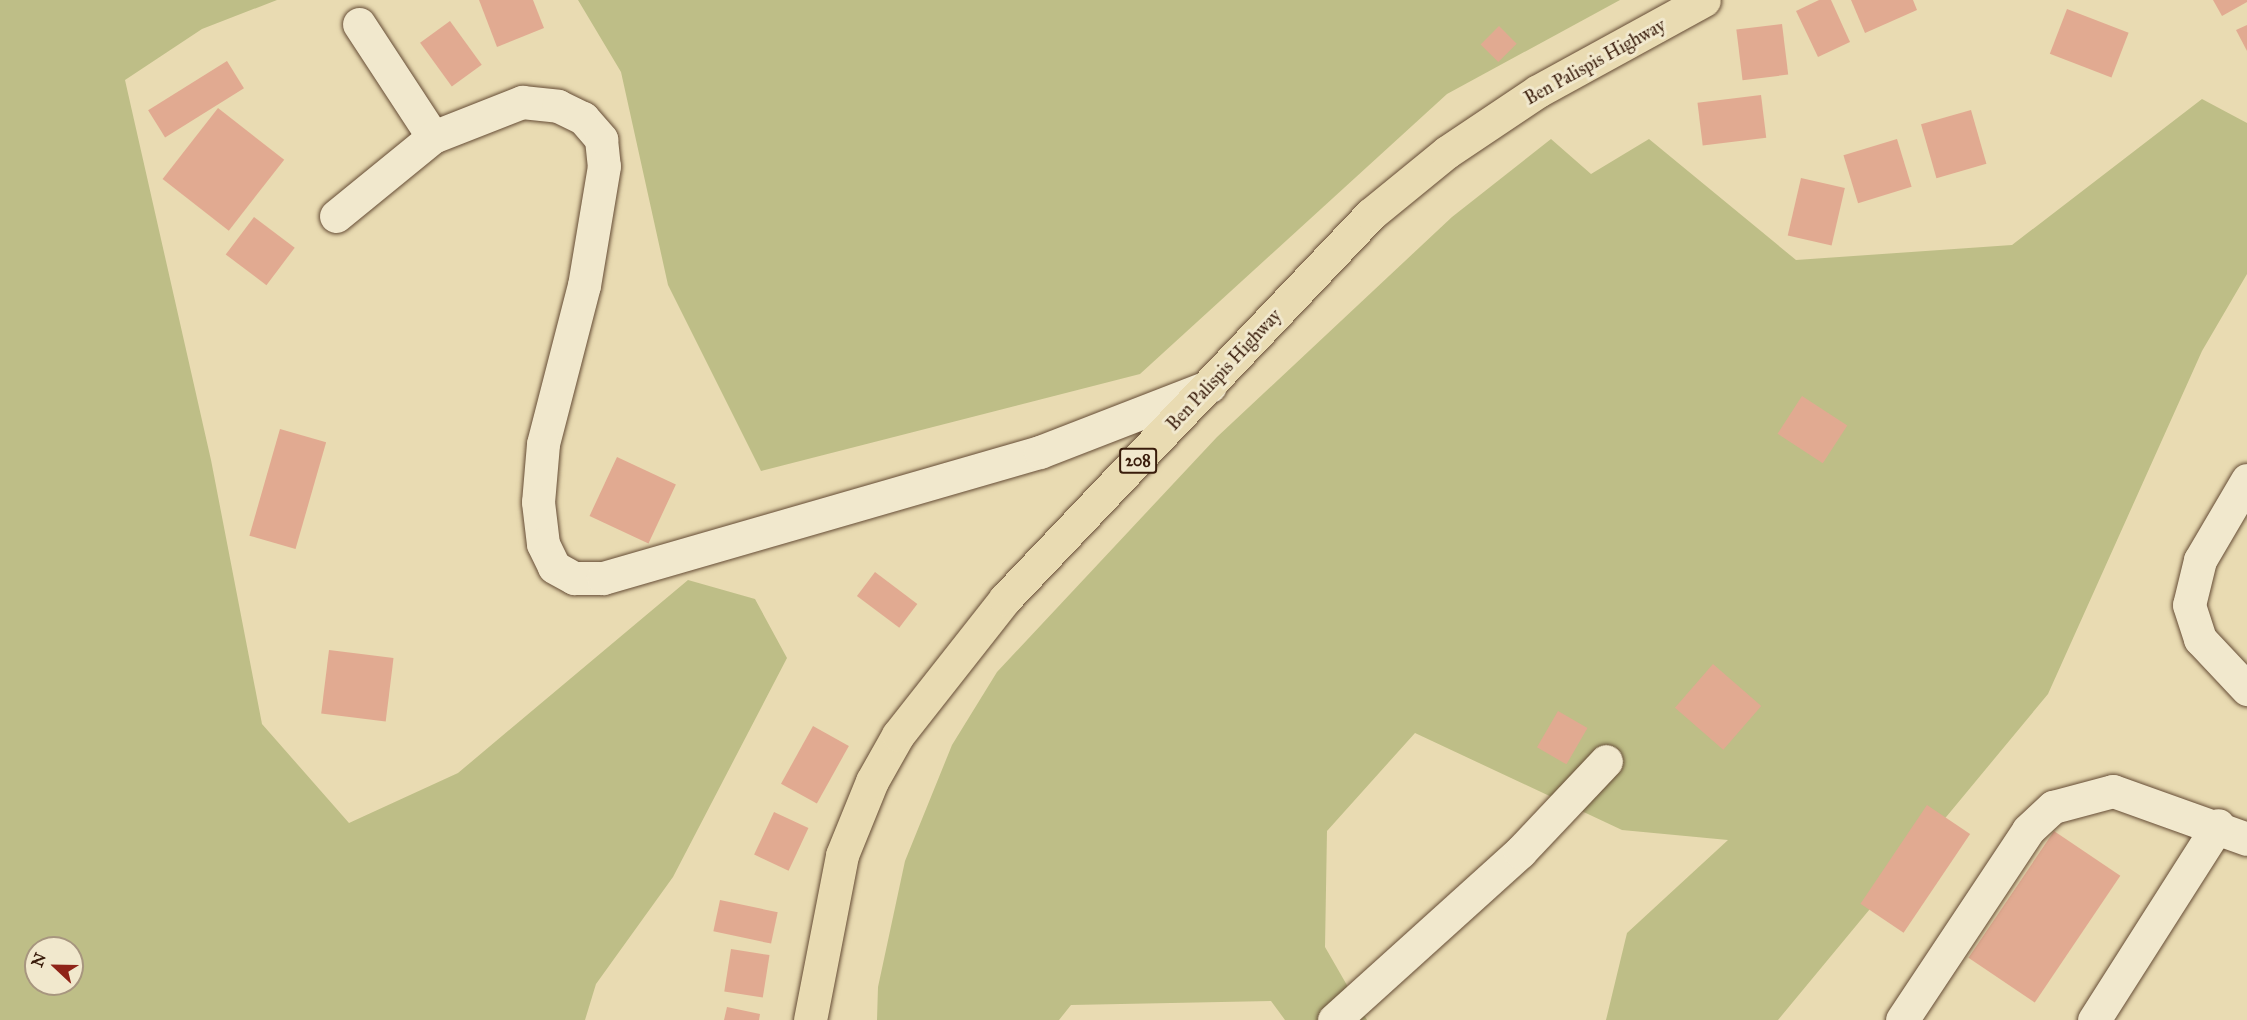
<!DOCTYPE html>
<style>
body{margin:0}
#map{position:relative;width:2247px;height:1020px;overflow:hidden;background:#e9dbb2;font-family:"IM FELL Great Primer",serif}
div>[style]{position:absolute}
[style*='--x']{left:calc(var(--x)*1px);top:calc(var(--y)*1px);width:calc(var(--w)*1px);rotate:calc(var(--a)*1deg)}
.green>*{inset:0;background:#bebe87}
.building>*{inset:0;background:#e1aa91;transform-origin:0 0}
.roads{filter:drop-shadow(0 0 2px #654c35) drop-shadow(0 0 2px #654c35)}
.street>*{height:33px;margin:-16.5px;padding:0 16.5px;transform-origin:16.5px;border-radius:16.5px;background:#f1e8cd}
.primary>*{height:33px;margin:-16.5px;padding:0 16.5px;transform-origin:16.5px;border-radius:16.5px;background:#e9dbb2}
span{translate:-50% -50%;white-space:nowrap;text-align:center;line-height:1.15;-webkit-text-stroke:6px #f1e8cd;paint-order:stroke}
.shield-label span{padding:2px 4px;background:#f1e8cd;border:2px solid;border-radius:4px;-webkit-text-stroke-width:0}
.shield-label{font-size:16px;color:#391c0b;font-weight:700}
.street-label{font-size:18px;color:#391c0b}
.north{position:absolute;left:24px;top:936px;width:60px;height:60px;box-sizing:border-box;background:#f1e8cd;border:2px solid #a7967f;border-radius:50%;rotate:292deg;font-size:16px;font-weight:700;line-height:24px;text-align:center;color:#391c0b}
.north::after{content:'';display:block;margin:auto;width:21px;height:27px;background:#8f2418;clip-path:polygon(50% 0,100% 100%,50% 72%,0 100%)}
</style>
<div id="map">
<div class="green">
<div style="clip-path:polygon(evenodd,0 0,277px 0,202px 29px,125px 80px,211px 460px,262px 724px,349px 823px,458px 773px,688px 580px,755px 599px,787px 658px,673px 877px,596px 984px,585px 1020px,0 1020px,0 0,36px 948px,72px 948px,72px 984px,36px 984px,36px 948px)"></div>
<div style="clip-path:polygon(578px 0,1620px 0,1447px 94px,1140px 374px,761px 471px,668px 285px,621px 72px)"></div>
<div style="clip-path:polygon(2202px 99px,2247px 123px,2247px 274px,2202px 351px,2048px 694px,1778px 1020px,1606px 1020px,1627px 933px,1728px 840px,1622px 830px,1415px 733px,1327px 831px,1325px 947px,1367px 1020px,1285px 1020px,1271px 1001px,1071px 1005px,1059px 1020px,877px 1020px,878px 987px,905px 861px,952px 745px,997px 672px,1217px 437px,1452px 217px,1551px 139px,1591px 174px,1649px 139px,1796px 260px,2012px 245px)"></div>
</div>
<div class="building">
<div style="clip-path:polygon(479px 0,533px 0,544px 28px,497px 47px)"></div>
<div style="clip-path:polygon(1819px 0,1831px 0,1850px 42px,1818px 57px,1796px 11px)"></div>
<div style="clip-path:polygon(1851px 0,1913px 0,1917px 10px,1865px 33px)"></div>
<div style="clip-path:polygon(2213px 0,2247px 0,2247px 2px,2222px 16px)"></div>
<div style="left:2067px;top:9px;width:66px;height:48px;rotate:21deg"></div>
<div style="left:450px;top:21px;width:54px;height:37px;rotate:54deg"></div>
<div style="left:1782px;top:24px;width:51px;height:46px;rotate:83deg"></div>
<div style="clip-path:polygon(2247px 25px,2247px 51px,2236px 30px)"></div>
<div style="left:1499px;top:26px;width:25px;height:26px;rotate:45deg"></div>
<div style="left:227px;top:61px;width:32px;height:93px;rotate:58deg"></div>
<div style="left:1761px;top:95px;width:43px;height:64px;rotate:83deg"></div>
<div style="left:218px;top:108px;width:84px;height:90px;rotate:38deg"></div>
<div style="left:1971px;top:110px;width:56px;height:52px;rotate:74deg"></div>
<div style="left:1897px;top:139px;width:50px;height:56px;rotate:73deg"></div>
<div style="left:1801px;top:178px;width:45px;height:59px;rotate:13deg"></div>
<div style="left:254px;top:217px;width:51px;height:47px;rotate:37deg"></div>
<div style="left:1802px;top:396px;width:54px;height:45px;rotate:33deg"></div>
<div style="left:280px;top:429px;width:48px;height:111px;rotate:16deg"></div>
<div style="left:617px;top:457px;width:65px;height:65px;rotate:25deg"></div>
<div style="left:875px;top:572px;width:53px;height:30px;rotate:37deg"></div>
<div style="left:329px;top:650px;width:65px;height:64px;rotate:7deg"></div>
<div style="left:1713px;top:664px;width:64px;height:58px;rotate:41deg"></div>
<div style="left:1558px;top:711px;width:34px;height:42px;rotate:30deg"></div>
<div style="left:813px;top:726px;width:41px;height:66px;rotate:29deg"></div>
<div style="left:1927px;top:805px;width:52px;height:119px;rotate:34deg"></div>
<div style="left:774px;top:812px;width:38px;height:47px;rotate:25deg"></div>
<div style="left:2054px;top:831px;width:80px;height:153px;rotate:34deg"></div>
<div style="left:720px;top:900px;width:59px;height:32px;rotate:12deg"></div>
<div style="left:731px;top:949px;width:39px;height:43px;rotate:9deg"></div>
<div style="clip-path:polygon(727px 1007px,760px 1014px,759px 1020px,724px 1020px)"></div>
</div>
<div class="roads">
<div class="street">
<div style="--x:359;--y:24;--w:135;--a:56.8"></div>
<div style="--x:336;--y:216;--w:125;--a:-39.2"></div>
<div style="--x:433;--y:137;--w:96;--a:-21.5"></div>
<div style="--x:522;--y:102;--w:36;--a:6"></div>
<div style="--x:558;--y:106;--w:28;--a:26"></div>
<div style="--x:583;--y:118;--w:28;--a:49"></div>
<div style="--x:601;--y:139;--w:27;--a:84"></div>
<div style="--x:604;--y:166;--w:121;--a:99.5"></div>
<div style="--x:584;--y:285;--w:164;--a:104.5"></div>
<div style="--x:543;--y:444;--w:58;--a:94.9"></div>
<div style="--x:538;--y:502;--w:42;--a:83.2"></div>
<div style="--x:543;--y:544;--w:25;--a:64"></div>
<div style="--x:554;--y:567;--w:23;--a:29"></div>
<div style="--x:574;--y:578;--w:29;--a:0"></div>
<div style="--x:603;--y:578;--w:455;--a:-16.1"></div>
<div style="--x:1040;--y:452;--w:182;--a:-21.2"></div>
<div style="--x:2247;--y:480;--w:93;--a:120.4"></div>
<div style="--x:2200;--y:560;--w:46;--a:103.7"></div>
<div style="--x:2189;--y:605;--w:36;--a:72"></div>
<div style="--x:2200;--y:639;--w:69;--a:46.8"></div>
<div style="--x:1334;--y:1020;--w:251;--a:-42.1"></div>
<div style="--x:1520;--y:852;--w:125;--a:-46.6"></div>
<div style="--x:1902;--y:1020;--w:228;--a:-56.4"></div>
<div style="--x:2028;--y:830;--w:34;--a:-43"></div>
<div style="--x:2053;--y:807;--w:62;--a:-14.9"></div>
<div style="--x:2113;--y:791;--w:142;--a:19.7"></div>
<div style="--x:2094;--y:1020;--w:231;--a:-57.5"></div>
</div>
<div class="primary">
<div style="--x:810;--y:1020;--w:168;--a:-79"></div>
<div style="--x:842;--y:855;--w:80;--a:-67.9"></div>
<div style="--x:872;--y:781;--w:53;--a:-60.5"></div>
<div style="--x:898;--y:735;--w:173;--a:-51.8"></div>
<div style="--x:1005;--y:599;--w:531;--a:-46.45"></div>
<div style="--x:1371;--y:214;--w:98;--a:-39.2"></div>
<div style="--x:1447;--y:152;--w:110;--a:-33.8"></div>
<div style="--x:1538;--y:91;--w:189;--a:-28.7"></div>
</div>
</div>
<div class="shield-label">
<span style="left:1138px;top:461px">208</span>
</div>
<div class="street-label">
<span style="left:1595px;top:62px;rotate:-29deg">Ben Palispis Highway</span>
<span style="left:1224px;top:370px;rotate:-47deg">Ben Palispis Highway</span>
</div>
<div class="north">N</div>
</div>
